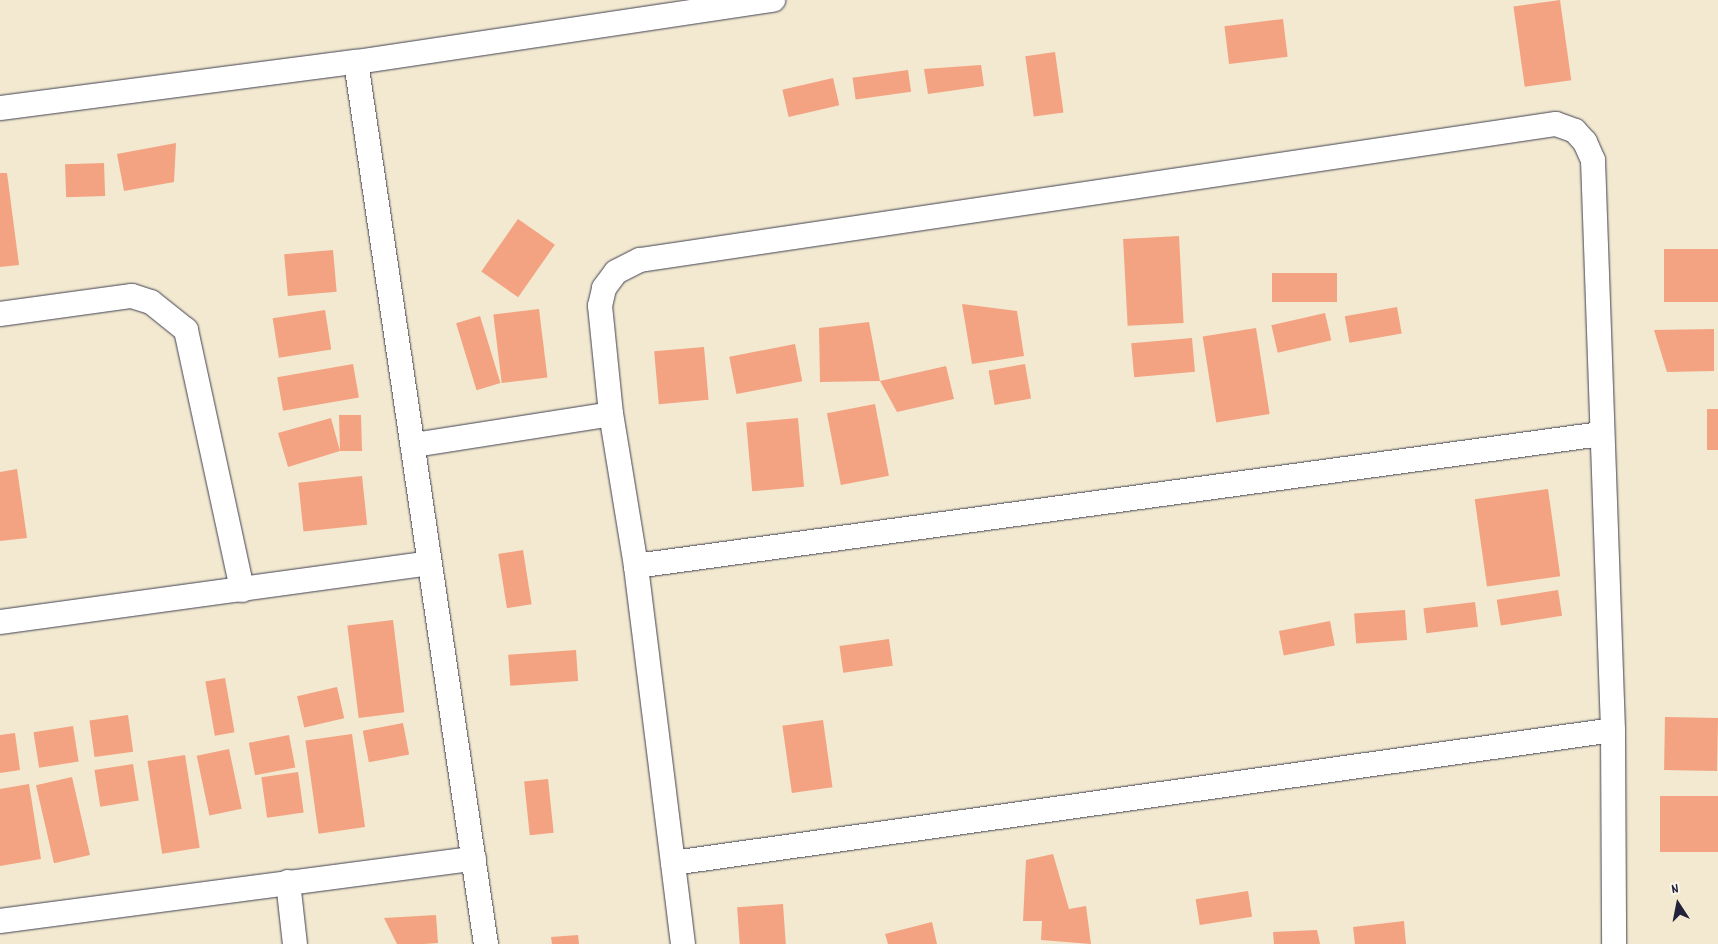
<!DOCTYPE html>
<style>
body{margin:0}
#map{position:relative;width:1718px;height:944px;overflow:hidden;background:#f2e9d0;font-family:Dekko,sans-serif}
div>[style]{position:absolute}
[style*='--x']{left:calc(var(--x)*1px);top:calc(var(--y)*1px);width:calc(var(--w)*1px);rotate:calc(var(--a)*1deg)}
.building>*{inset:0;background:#f3a381;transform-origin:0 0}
.roads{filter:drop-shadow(0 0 1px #414051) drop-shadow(0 0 1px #414051)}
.minor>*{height:24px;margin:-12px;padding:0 12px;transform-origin:12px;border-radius:12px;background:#fff}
span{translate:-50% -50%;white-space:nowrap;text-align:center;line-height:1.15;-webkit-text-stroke:5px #fbf7ec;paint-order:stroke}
.north{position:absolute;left:1653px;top:879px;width:50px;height:50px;-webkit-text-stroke:4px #fbf7ec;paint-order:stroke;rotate:349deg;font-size:14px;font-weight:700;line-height:20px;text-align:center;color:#22223b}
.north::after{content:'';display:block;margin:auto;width:18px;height:22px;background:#22223b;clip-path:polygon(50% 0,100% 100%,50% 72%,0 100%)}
</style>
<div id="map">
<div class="building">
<div style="left:1560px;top:0;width:81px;height:47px;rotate:82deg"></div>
<div style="left:1283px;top:19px;width:38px;height:59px;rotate:83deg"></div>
<div style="left:1055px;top:52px;width:61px;height:30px;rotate:82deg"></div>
<div style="clip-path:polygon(981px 65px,984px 86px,928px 94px,924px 69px)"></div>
<div style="left:908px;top:70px;width:22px;height:56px;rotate:82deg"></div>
<div style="left:833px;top:78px;width:28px;height:52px;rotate:77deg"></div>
<div style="clip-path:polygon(176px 143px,174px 182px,124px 191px,117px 154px)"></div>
<div style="left:104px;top:163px;width:33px;height:39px;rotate:88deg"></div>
<div style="clip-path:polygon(0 173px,7px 173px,19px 265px,0 267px)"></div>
<div style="left:518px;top:219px;width:45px;height:64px;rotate:35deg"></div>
<div style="left:1179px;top:236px;width:87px;height:56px;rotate:87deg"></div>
<div style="left:1718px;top:249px;width:53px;height:54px;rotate:90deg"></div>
<div style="left:333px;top:250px;width:42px;height:49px;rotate:85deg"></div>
<div style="left:1272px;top:273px;width:65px;height:29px"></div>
<div style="clip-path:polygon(962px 304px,1017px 311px,1024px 356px,972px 364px)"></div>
<div style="left:1397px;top:307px;width:27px;height:53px;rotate:80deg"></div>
<div style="left:539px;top:309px;width:69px;height:46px;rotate:83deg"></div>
<div style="left:325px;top:310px;width:40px;height:53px;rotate:81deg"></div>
<div style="left:1325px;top:313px;width:28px;height:55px;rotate:77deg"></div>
<div style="left:480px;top:316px;width:70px;height:25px;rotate:73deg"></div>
<div style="clip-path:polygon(869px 322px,880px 381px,820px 382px,819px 328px)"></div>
<div style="left:1256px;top:328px;width:87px;height:54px;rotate:81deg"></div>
<div style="clip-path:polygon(1714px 329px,1714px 371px,1667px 372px,1654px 330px)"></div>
<div style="left:1192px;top:338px;width:34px;height:61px;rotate:85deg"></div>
<div style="left:795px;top:344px;width:38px;height:67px;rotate:79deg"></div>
<div style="left:704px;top:347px;width:53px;height:50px;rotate:85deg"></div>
<div style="left:353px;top:364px;width:34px;height:77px;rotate:80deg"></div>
<div style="left:1025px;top:364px;width:35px;height:37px;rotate:80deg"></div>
<div style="clip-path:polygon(946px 366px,954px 399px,897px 412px,880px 381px)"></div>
<div style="left:875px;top:404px;width:73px;height:49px;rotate:79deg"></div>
<div style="left:1707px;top:409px;width:11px;height:41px"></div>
<div style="clip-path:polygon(339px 415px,361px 415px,362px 451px,340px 451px,288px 467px,278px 433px,331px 418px,340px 451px)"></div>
<div style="left:798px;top:418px;width:69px;height:52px;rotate:85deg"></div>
<div style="clip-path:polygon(17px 469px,27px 538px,0 541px,0 472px)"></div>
<div style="left:362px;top:476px;width:49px;height:64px;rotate:84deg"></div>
<div style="left:1548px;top:489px;width:88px;height:74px;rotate:82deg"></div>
<div style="left:523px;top:550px;width:55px;height:25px;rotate:81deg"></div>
<div style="left:1558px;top:590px;width:26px;height:62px;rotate:81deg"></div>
<div style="left:1475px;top:602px;width:25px;height:52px;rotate:83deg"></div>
<div style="left:1405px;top:610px;width:30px;height:51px;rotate:86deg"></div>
<div style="left:393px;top:620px;width:93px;height:46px;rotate:83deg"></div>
<div style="left:1330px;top:621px;width:25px;height:52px;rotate:79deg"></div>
<div style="left:889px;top:639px;width:27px;height:50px;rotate:82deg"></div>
<div style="left:576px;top:650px;width:31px;height:68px;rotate:86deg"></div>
<div style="left:225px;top:678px;width:55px;height:20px;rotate:80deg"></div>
<div style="left:337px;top:687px;width:32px;height:41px;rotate:77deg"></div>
<div style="left:128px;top:715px;width:37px;height:39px;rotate:82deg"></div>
<div style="left:1665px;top:717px;width:53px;height:53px;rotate:1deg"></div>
<div style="left:823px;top:720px;width:68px;height:41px;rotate:82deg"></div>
<div style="left:403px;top:723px;width:32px;height:41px;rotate:79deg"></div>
<div style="left:73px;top:726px;width:36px;height:40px;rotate:81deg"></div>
<div style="clip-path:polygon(15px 733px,20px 770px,0 773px,0 735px)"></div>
<div style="left:352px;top:734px;width:94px;height:47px;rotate:82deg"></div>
<div style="left:289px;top:735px;width:33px;height:41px;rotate:79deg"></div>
<div style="left:229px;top:749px;width:61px;height:33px;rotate:78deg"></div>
<div style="left:185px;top:755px;width:94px;height:38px;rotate:81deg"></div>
<div style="left:133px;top:764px;width:37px;height:39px;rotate:81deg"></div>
<div style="left:298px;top:772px;width:41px;height:37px;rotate:82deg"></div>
<div style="left:72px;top:777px;width:80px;height:37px;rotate:77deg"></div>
<div style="left:548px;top:779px;width:54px;height:24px;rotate:84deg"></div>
<div style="clip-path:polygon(29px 784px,41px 859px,0 866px,0 789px)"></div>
<div style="left:1718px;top:796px;width:56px;height:58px;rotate:90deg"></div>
<div style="clip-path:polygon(1053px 854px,1069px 909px,1086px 906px,1091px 944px,1041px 940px,1042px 921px,1023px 921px,1026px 860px)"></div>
<div style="left:1248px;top:891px;width:26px;height:53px;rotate:81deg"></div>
<div style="left:783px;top:904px;width:40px;height:46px;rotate:86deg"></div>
<div style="clip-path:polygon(436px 915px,438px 943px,424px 944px,397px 944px,384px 918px)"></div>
<div style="clip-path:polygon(1404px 921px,1406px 944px,1355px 944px,1353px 927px)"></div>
<div style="clip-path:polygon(932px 922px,937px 944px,888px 944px,885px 934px)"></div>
<div style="clip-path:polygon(1317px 930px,1320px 944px,1274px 944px,1273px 932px)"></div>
<div style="clip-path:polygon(578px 935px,579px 944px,552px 944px,551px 937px)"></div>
</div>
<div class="roads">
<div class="minor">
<div style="--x:356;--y:62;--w:892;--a:81.62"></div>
<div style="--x:0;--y:108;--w:359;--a:-7.4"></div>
<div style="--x:356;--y:62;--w:422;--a:-8.5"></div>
<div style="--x:0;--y:314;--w:133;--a:-7.8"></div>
<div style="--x:132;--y:296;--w:20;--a:18"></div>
<div style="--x:151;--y:302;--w:45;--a:38.7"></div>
<div style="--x:186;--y:330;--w:266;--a:77.8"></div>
<div style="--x:414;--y:445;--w:199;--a:-8.9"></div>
<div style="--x:636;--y:566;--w:974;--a:-7.79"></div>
<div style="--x:0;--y:622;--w:433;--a:-7.8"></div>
<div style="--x:673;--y:863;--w:949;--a:-8.05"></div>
<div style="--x:288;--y:882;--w:62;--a:83.6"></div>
<div style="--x:0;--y:921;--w:478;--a:-7.5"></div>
<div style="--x:683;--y:944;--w:381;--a:-97.1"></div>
<div style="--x:636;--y:566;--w:154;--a:-99.3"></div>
<div style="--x:611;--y:414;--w:109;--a:-95.8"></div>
<div style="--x:600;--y:306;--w:18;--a:-77"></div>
<div style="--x:604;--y:288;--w:20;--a:-53"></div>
<div style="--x:616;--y:272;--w:27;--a:-27"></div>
<div style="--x:640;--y:260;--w:926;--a:-8.45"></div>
<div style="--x:1556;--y:124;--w:20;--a:20"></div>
<div style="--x:1575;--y:131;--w:15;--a:48"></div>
<div style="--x:1585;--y:142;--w:20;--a:66"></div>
<div style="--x:1593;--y:160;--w:570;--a:87.99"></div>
<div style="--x:1613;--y:730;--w:214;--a:89.7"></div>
</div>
</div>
<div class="north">N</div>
</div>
